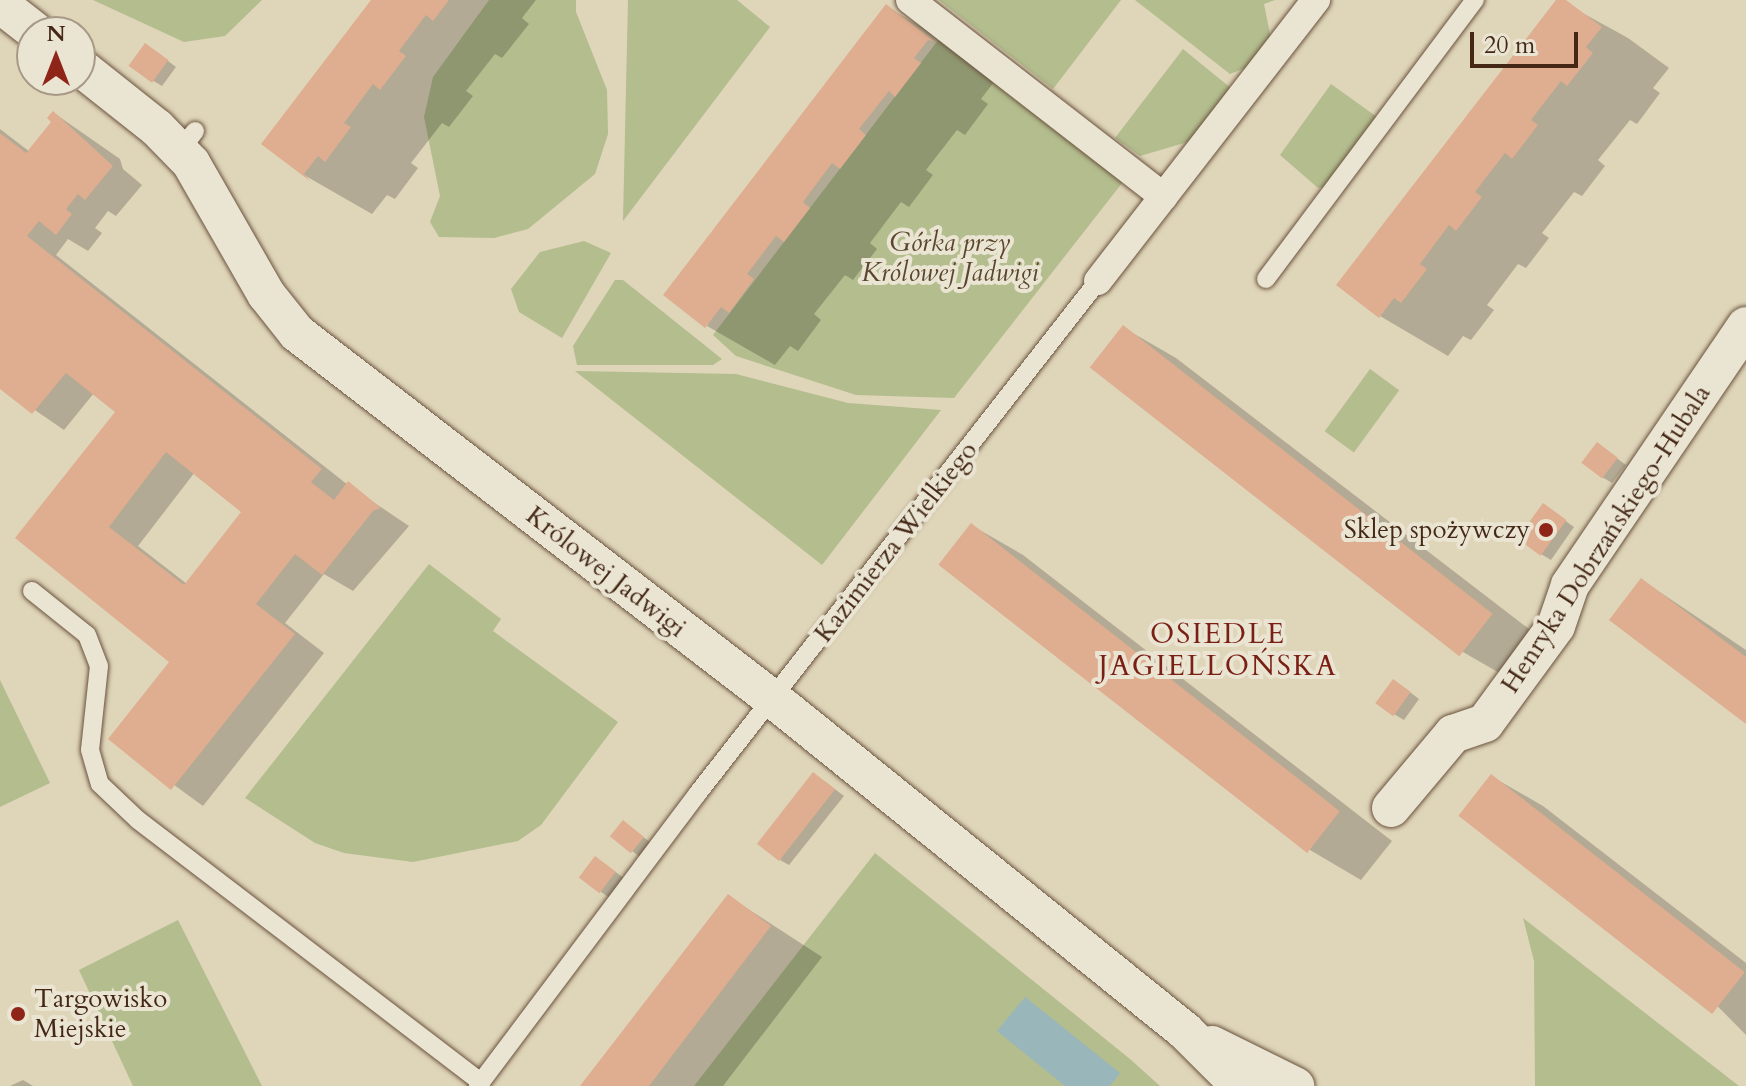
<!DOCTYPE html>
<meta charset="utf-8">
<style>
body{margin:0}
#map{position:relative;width:1746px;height:1086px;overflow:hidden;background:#dfd5b9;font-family:Cardo,serif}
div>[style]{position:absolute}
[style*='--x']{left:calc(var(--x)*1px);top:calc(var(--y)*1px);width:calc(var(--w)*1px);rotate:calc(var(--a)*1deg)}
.green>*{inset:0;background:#b3bd8e;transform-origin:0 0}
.water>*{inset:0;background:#99b6bb}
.shadow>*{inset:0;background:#0003;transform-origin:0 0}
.building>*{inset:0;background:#dfad8f;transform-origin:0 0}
.roads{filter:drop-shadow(0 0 2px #6b533e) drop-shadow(0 0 2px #6b533e)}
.service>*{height:18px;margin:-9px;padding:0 9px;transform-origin:9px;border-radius:9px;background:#eae4d2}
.pedestrian>*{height:28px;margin:-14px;padding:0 14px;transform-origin:14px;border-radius:14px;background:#eae4d2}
.minor>*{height:38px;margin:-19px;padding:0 19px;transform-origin:19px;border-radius:19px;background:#eae4d2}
.dots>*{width:22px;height:22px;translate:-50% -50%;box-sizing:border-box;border:4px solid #eae4d2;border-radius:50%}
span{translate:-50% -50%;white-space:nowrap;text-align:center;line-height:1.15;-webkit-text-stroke:8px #eae4d2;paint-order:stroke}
.park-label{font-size:26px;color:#5a462d;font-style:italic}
.poi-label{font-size:26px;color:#442815}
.right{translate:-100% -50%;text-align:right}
.left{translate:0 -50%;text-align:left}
.street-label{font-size:26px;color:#442815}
.neighbourhood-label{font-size:28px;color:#7a1f14;letter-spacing:2px}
.north{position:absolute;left:16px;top:16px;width:80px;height:80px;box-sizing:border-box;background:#eae4d2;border:2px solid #a89986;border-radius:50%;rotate:0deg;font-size:22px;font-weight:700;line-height:32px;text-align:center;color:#442815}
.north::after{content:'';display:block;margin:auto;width:28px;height:36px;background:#8f2418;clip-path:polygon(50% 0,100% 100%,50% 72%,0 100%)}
.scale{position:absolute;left:1470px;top:32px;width:108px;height:36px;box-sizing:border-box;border:4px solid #442815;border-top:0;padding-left:10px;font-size:24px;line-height:28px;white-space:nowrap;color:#442815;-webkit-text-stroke:6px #eae4d2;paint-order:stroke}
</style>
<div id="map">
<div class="green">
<div style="clip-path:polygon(93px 0,262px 0,225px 36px,184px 42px)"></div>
<div style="clip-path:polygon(489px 0,576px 0,576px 12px,607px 90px,608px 134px,595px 174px,528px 229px,494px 238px,439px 237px,430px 222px,440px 196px,424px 117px,433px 77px)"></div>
<div style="clip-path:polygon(628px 0,737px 0,770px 27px,623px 221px)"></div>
<div style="clip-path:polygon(939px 0,1121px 0,1053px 89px)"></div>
<div style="clip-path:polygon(1135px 0,1275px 0,1264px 4px,1271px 39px,1248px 67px,1230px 74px)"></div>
<div style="clip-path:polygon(942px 35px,1126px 178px,954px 398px,856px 395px,736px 356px,713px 335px)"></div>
<div style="clip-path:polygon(1183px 49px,1232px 89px,1191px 141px,1140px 156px,1115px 138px)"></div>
<div style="clip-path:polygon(1331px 84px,1377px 117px,1324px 187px,1318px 188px,1280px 155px)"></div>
<div style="clip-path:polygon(584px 241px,611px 253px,562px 338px,519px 312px,511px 289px,540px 252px)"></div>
<div style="clip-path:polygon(615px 280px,623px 280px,722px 359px,713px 365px,577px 365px,573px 346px)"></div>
<div style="left:1370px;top:369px;width:36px;height:77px;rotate:36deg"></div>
<div style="clip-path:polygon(575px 371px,736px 374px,848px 403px,941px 410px,822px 565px)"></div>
<div style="clip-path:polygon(429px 564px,501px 619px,493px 631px,618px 722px,541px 825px,518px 841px,413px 862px,344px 853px,315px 843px,245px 798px)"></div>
<div style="clip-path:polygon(0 680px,50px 783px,0 807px)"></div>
<div style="clip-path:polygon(875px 853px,1130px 1059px,1160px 1086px,694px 1086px)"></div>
<div style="clip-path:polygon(1523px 918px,1739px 1086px,1535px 1086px,1534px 961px)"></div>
<div style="clip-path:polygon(178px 920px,262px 1086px,133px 1086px,79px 970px)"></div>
</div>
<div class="water">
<div style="clip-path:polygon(1025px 997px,1120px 1073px,1110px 1086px,1065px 1086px,997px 1031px)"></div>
</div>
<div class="shadow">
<div style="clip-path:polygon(374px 0,536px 0,522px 18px,529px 24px,502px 58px,495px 54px,466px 91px,473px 96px,449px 127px,442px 123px,411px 163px,418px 168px,395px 199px,387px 195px,372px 214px,304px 175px,264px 143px)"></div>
<div style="clip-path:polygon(1559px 0,1628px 38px,1669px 68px,1653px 88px,1660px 93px,1637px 124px,1630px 120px,1598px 160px,1605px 166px,1582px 196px,1574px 192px,1542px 233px,1549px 238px,1526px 268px,1518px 264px,1487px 305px,1494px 310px,1471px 340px,1463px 336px,1448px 356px,1380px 316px)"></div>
<div style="clip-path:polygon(887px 7px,955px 46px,997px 78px,981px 99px,988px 104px,965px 135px,957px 130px,926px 170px,933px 175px,909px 207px,901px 202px,870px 243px,877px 249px,853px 280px,845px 275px,814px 314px,821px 320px,798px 351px,790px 346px,775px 365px,707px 326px)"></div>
<div style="clip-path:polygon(155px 51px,176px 67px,162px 86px,152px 80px)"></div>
<div style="clip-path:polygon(evenodd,54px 113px,120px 159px,123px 169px,142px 185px,116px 216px,108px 211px,95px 228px,102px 233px,88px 251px,68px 239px,56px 255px,348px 485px,409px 526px,353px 591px,324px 574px,285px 623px,324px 653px,203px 806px,111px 739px,172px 661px,18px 538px,118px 412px,94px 393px,64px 430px,0 386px,0 129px,30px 152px,54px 122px,54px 113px,195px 472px,244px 511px,187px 584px,138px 546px,195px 472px)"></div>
<div style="clip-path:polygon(1124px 328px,1176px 358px,1546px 642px,1515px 682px,1463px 652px)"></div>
<div style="clip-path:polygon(1598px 444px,1626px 465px,1612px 483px,1602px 477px)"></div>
<div style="clip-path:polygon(1553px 512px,1574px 527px,1551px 560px,1541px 554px)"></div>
<div style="clip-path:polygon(971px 525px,1023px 555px,1392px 841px,1361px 880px,1310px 850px,941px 565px)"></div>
<div style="clip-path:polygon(1642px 580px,1746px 650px,1746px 721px)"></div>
<div style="clip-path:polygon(1403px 687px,1419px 699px,1404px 720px,1394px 714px)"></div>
<div style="clip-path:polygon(1491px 776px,1543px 806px,1746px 963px,1746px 1035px)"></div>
<div style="clip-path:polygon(823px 780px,844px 796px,789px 865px,780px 860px)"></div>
<div style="left:624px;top:823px;width:36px;height:18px;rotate:36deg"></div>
<div style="clip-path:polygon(605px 864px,625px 879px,610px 898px,601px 892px)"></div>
<div style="clip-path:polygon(728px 896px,822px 957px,723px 1086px,583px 1086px)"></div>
<div style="clip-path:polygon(23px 1080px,33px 1086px,10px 1086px)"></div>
</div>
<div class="building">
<div style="clip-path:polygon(371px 0,449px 0,433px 21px,426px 15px,399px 51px,406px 56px,380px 90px,373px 84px,344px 123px,351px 127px,325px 162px,318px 156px,304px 174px,310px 181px,261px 144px)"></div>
<div style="clip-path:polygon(1556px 0,1566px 0,1602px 27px,1586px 47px,1593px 53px,1567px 86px,1561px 81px,1531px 120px,1538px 125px,1512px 159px,1505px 153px,1475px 192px,1482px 197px,1456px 231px,1449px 225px,1420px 264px,1427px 269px,1401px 303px,1394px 298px,1379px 318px,1336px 285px)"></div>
<div style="clip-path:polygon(886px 4px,935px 42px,928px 40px,914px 58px,921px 63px,895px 97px,889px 91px,859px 129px,866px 135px,840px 169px,832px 163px,803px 202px,810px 208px,784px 242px,776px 236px,747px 274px,754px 279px,729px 313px,721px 307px,705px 328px,663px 295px)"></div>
<div style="left:145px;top:43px;width:29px;height:28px;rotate:36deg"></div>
<div style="clip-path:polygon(evenodd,53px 111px,113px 166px,85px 200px,78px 194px,66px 209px,72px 214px,56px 235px,39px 221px,27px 236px,322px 469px,311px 482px,334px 500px,348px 481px,381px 508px,373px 511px,322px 575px,295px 554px,256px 604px,295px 634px,171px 790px,108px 739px,169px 662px,15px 538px,115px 412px,66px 373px,32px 414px,0 389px,0 133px,26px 153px,51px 122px,47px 118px,53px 111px,166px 452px,241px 512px,184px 585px,109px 527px,166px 452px)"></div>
<div style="left:1123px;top:325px;width:469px;height:54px;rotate:38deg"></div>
<div style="left:1597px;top:442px;width:26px;height:26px;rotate:37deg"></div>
<div style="left:1543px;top:503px;width:29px;height:44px;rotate:36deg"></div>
<div style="left:971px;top:523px;width:468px;height:53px;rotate:38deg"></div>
<div style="clip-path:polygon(1641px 578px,1746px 657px,1746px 724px,1609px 620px)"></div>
<div style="left:1393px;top:679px;width:22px;height:30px;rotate:36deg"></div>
<div style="left:813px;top:772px;width:28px;height:91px;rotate:38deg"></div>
<div style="left:1491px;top:774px;width:322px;height:53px;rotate:38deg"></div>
<div style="left:623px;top:820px;width:27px;height:21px;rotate:39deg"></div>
<div style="left:595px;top:856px;width:26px;height:27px;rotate:37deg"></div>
<div style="clip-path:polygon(728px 894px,771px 926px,649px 1086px,580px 1086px)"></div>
</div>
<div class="roads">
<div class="service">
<div style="--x:180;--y:151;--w:25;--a:-53"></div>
<div style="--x:1266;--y:279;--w:349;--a:-53.2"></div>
<div style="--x:32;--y:591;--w:70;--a:38.7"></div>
<div style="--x:87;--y:635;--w:33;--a:69"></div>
<div style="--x:99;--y:666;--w:84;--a:96.1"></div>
<div style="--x:90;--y:750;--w:35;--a:74"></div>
<div style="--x:100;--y:784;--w:52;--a:43.5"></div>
<div style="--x:138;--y:820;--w:432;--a:37.4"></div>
<div style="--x:478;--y:1086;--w:366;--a:-53.1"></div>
<div style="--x:698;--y:793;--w:650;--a:-52"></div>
</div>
<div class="pedestrian">
<div style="--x:910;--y:0;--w:321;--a:37.8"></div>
<div style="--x:1098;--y:281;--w:356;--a:-52.2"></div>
</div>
<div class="minor">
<div style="--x:0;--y:4;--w:46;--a:37.9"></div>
<div style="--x:80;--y:67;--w:98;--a:38.4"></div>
<div style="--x:157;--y:128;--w:49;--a:45.8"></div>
<div style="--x:191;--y:163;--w:151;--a:60.2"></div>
<div style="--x:266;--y:294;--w:50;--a:51.5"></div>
<div style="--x:297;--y:333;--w:620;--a:37.59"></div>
<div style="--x:788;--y:711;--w:510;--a:38.87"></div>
<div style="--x:1185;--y:1031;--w:78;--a:45"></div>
<div style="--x:1391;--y:808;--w:97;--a:-50"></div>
<div style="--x:1453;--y:734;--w:34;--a:-19"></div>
<div style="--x:1485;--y:723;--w:120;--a:-53.8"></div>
<div style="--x:1556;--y:626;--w:43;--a:-71.1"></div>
<div style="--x:1570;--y:585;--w:313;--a:-55.8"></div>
<div style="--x:1212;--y:1045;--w:93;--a:26.3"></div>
</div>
</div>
<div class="dots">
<div style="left:1546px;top:530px;background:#8f2418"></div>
<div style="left:18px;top:1014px;background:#8f2418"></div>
</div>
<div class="park-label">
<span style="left:950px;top:258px">Górka przy<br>Królowej Jadwigi</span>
</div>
<div class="poi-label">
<span class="right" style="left:1530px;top:530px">Sklep spożywczy</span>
<span class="left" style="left:34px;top:1014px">Targowisko<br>Miejskie</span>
</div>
<div class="street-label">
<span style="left:1606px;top:539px;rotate:-57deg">Henryka Dobrzańskiego-Hubala</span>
<span style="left:896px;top:542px;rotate:-52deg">Kazimierza Wielkiego</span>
<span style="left:606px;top:572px;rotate:38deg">Królowej Jadwigi</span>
</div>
<div class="neighbourhood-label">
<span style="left:1218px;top:650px">OSIEDLE<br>JAGIELLOŃSKA</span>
</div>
<div class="north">N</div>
<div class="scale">20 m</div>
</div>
